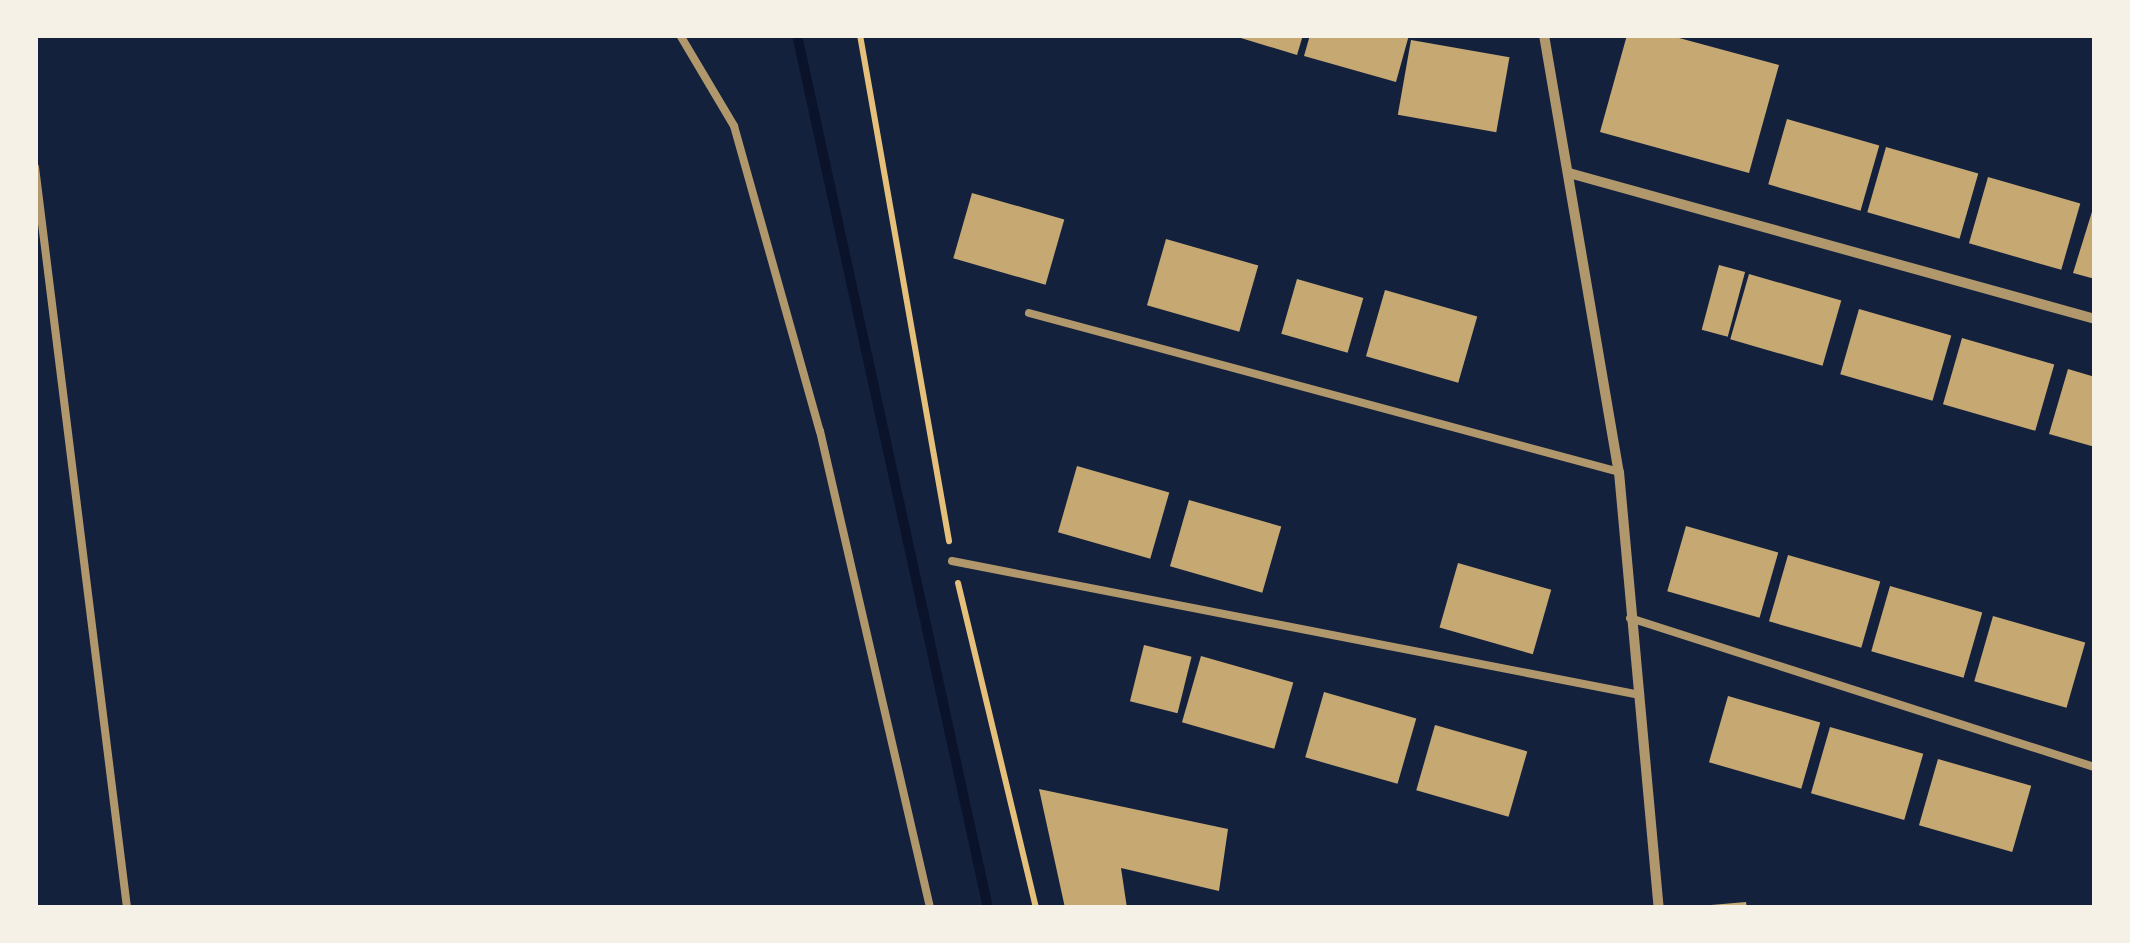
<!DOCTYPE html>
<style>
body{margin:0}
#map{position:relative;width:2130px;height:943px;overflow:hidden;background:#14213d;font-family:Karla,sans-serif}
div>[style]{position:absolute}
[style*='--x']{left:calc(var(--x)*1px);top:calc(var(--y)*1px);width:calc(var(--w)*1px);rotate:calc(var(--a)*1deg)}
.stream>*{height:10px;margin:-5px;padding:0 5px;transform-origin:5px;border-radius:5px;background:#0b132b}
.building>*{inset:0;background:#c6a872;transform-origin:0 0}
.path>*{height:6px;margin:-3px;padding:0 3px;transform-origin:3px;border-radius:3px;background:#e5c07b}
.service>*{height:8px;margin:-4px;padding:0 4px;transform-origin:4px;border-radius:4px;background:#b1986c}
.minor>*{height:10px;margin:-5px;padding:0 5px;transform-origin:5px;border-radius:5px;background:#b1986c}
span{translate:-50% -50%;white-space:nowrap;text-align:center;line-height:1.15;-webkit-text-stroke:10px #f6f1e7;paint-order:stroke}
.frame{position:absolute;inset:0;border:38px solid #f6f1e7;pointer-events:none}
</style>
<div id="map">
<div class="stream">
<div style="--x:797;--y:35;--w:894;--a:77.66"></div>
</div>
<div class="building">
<div style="clip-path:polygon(1231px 35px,1303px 35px,1297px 55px)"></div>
<div style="clip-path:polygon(1310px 35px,1409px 35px,1396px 82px,1304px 56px)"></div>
<div style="clip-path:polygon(1627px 35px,1668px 35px,1779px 65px,1749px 173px,1600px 132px)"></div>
<div style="left:1411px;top:40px;width:100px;height:76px;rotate:10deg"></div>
<div style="left:1787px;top:119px;width:96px;height:68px;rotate:16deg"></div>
<div style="left:1886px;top:147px;width:96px;height:68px;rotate:16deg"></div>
<div style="left:1988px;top:177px;width:96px;height:69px;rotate:16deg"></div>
<div style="left:972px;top:193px;width:96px;height:68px;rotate:16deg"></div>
<div style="clip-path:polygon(2095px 202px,2095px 279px,2073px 273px)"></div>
<div style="left:1166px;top:239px;width:96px;height:69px;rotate:16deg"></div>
<div style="left:1719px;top:265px;width:27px;height:67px;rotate:15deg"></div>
<div style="left:1749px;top:274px;width:96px;height:68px;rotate:16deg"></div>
<div style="left:1297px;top:279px;width:69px;height:57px;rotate:16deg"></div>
<div style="left:1385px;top:290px;width:96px;height:69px;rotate:16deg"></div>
<div style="left:1859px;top:309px;width:96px;height:68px;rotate:16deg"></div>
<div style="left:1962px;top:338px;width:96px;height:69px;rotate:16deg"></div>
<div style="clip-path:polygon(2068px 369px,2095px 377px,2095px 447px,2049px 434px)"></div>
<div style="left:1077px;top:466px;width:96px;height:69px;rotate:16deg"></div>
<div style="left:1189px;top:500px;width:96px;height:69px;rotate:16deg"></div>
<div style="left:1686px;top:526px;width:96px;height:68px;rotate:16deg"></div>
<div style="left:1788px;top:555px;width:96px;height:69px;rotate:16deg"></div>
<div style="left:1458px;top:563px;width:97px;height:67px;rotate:16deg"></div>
<div style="left:1890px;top:586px;width:96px;height:68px;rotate:16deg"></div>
<div style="left:1993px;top:616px;width:96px;height:68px;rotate:16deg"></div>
<div style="left:1144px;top:645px;width:49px;height:58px;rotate:14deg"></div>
<div style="left:1201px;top:656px;width:96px;height:69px;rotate:16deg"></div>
<div style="left:1324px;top:692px;width:96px;height:68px;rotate:16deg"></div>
<div style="left:1728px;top:696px;width:96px;height:69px;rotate:16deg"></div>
<div style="left:1435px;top:725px;width:96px;height:68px;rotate:16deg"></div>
<div style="left:1830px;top:727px;width:97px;height:69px;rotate:16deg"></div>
<div style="left:1938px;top:759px;width:97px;height:69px;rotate:16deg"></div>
<div style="clip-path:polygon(1039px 789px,1228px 829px,1219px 891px,1121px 868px,1127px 908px,1065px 908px)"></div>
<div style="clip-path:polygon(1746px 902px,1747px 908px,1712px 908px,1711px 905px)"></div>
</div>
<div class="path">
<div style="--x:860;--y:35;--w:514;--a:80.02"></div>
<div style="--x:958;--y:583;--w:334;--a:76.5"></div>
</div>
<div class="service">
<div style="--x:680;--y:35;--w:106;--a:59.3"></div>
<div style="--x:734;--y:126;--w:317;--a:74.3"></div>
<div style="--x:820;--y:431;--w:490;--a:77"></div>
<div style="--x:35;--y:167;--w:747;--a:82.92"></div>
<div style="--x:1029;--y:313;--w:611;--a:15.08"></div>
<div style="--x:952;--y:561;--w:701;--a:11.02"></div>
<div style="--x:1630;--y:618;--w:488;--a:17.8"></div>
</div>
<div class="minor">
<div style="--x:1544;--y:35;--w:443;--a:80.3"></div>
<div style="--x:1619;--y:472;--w:438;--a:84.8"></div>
<div style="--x:1569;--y:173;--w:546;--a:15.51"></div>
</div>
<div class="frame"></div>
</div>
